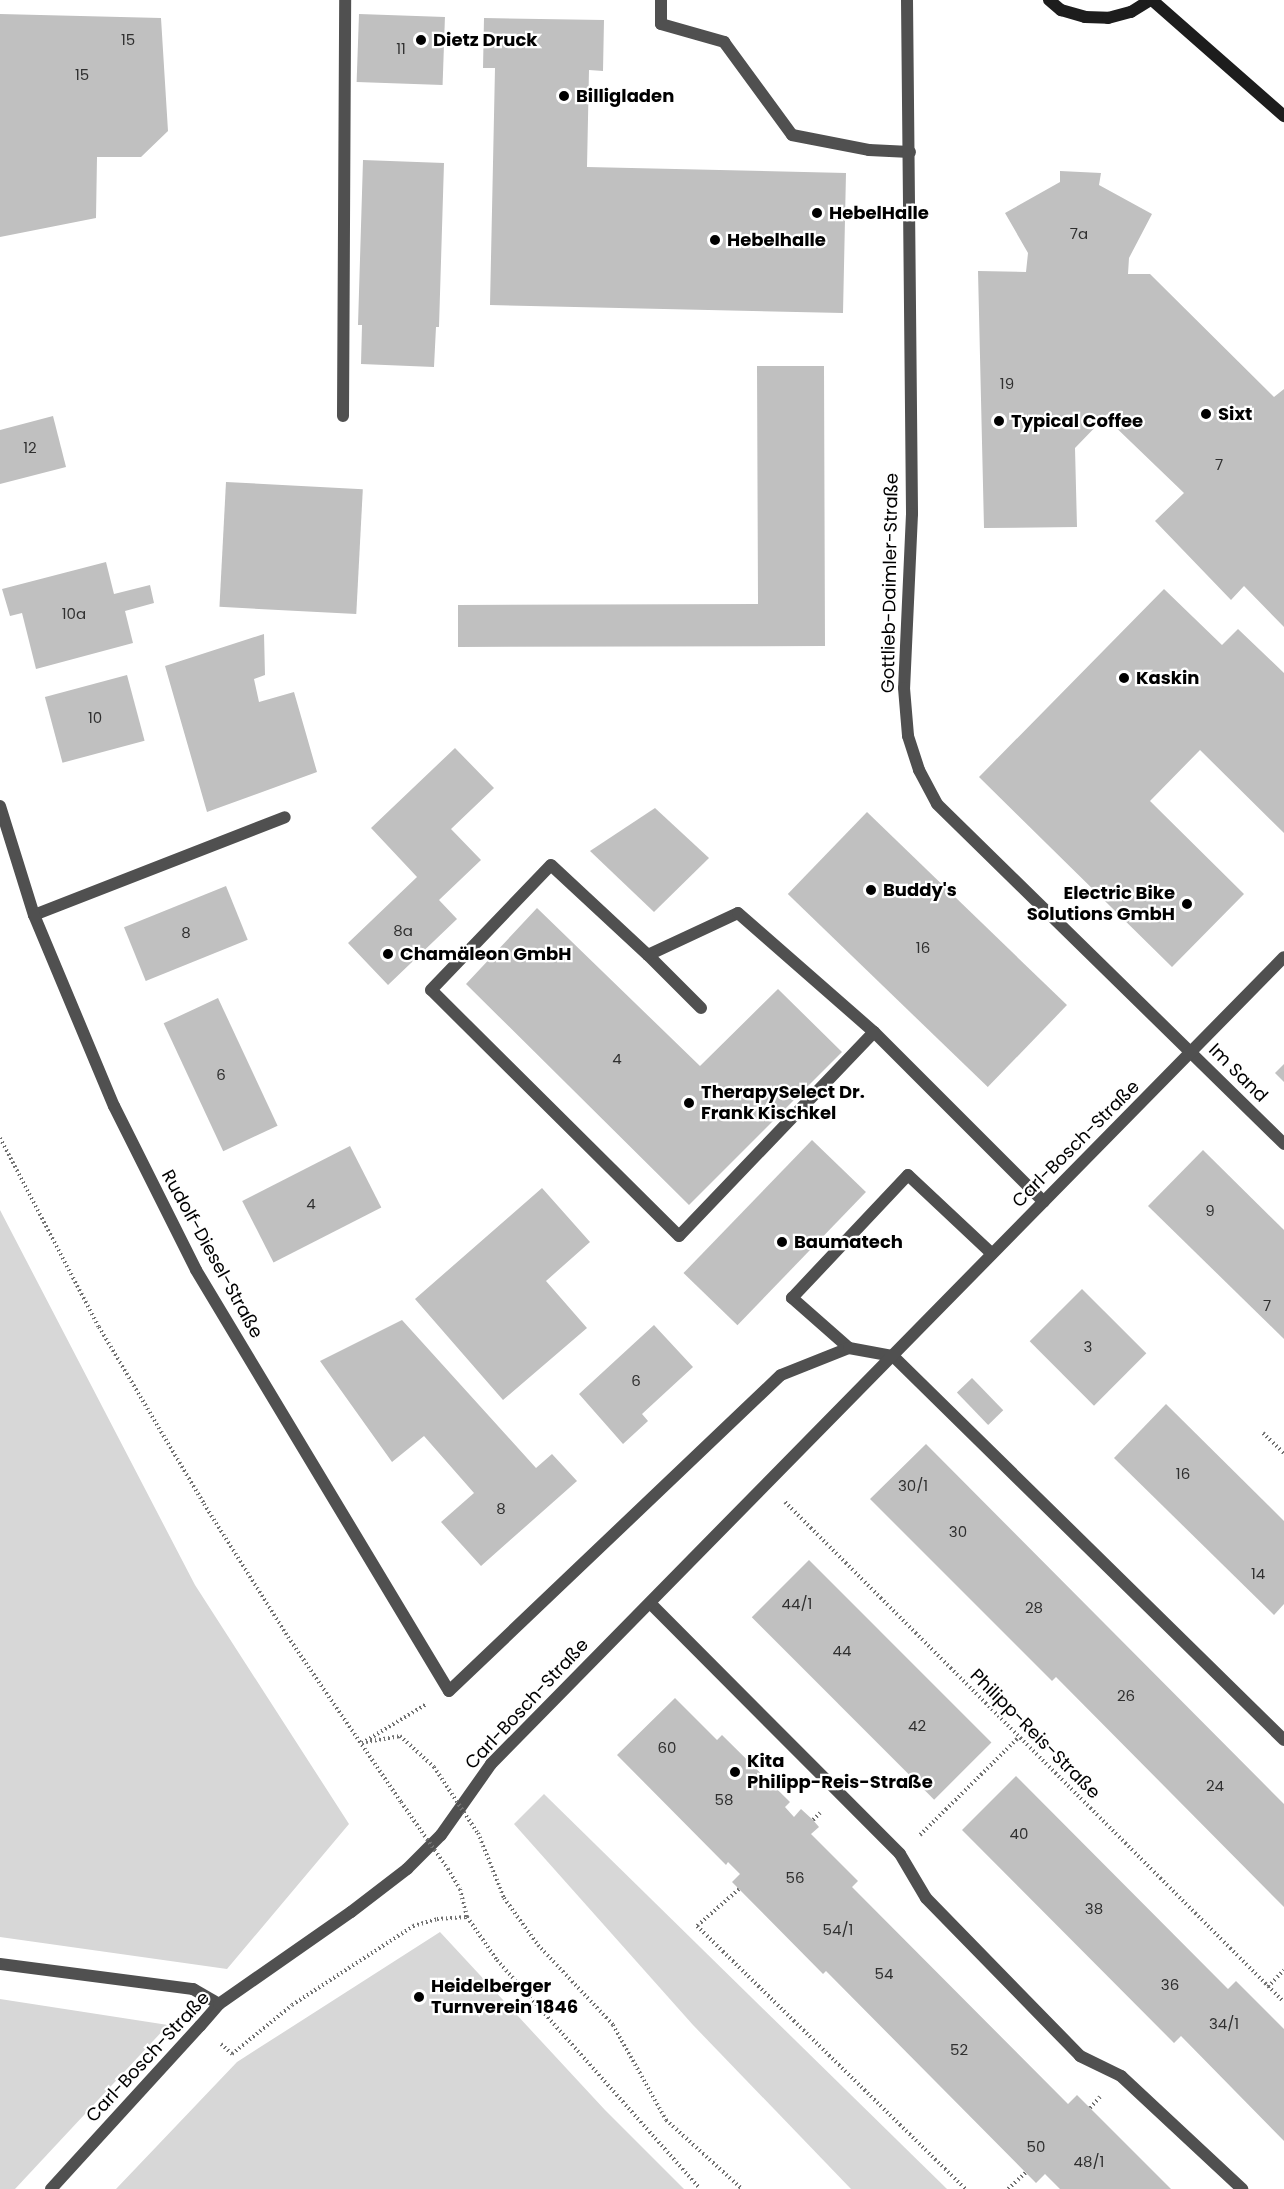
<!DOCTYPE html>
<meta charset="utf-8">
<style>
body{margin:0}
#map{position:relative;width:1284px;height:2189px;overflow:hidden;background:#fff;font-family:Poppins,sans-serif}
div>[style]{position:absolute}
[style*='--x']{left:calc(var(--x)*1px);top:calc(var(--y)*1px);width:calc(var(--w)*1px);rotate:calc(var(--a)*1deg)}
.green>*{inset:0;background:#d7d7d7}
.building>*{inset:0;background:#c0c0c0;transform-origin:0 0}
.path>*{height:4px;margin-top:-2px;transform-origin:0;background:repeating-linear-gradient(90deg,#727272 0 1.5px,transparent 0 4.5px)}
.lane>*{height:12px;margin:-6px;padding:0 6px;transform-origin:6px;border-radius:6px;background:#505050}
.street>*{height:12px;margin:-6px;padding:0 6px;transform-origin:6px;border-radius:6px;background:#505050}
.secondary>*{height:12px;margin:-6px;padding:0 6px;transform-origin:6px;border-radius:6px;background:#1d1d1d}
.path-bridge>*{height:4px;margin-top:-2px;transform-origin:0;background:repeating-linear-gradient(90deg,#727272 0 1.5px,transparent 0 4.5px)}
.dots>*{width:16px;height:16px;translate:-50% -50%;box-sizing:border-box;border:3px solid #fff;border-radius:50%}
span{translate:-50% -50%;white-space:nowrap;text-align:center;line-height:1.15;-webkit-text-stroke:4.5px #fff;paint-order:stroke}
.number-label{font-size:15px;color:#303030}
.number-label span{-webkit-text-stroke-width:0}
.poi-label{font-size:18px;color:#000;font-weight:700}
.left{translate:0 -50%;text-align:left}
.right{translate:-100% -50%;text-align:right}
.street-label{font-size:18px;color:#000}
</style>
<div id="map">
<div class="green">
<div style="clip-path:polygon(0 1210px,195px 1585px,349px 1824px,227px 1969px,0 1937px)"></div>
<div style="clip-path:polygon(544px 1794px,947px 2189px,851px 2189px,693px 2025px,514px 1824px)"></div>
<div style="clip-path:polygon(440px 1932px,605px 2110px,684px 2189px,116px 2189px,237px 2062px)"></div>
<div style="clip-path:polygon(0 1999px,168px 2025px,15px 2189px,0 2189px)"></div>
</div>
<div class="building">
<div style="clip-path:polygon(0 14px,161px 18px,168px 131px,141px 157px,97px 157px,96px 218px,0 237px)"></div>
<div style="left:359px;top:14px;width:86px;height:68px;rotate:2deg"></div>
<div style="clip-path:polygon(484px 18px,604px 20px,603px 71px,589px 70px,587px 167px,846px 173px,843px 313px,490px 305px,495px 68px,483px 68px)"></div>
<div style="clip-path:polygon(363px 160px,444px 163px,439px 327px,436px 327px,434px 367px,361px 364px,362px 325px,358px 325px)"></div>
<div style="clip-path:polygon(1060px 171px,1101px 173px,1099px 185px,1152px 214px,1129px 258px,1128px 274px,1150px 274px,1274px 397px,1284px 389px,1284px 627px,1244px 586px,1231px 600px,1155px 521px,1184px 493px,1105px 417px,1075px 448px,1077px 527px,984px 528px,978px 271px,1026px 272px,1028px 253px,1005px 213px,1060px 182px)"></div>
<div style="clip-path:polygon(757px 366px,824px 366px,825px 646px,458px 647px,458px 605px,758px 604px)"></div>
<div style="clip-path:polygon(53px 416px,66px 467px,0 484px,0 430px)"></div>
<div style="left:226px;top:482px;width:137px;height:125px;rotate:3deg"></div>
<div style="clip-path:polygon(106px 562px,114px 594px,150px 585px,154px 603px,125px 611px,133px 643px,36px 669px,22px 613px,10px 616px,2px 589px)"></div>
<div style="clip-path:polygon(1164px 589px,1222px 645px,1238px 629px,1284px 673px,1284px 833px,1200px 750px,1150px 801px,1244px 894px,1172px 967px,979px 777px)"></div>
<div style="clip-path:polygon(264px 634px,265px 675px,254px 679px,259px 702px,294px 692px,317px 772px,207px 812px,165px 666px)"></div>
<div style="left:127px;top:675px;width:68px;height:85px;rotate:75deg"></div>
<div style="clip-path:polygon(455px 748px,494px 788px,451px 829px,481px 860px,439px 900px,457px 919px,388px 985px,348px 943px,417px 877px,371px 828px)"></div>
<div style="clip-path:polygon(655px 808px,709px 858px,654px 912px,590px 851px)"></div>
<div style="left:867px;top:812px;width:278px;height:114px;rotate:44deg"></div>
<div style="left:226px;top:886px;width:58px;height:110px;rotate:68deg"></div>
<div style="clip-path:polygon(537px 908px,700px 1066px,778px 989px,842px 1052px,689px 1205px,466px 984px)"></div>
<div style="left:218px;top:998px;width:141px;height:60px;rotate:65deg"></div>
<div style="clip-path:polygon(1284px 1064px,1284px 1082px,1275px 1073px)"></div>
<div style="left:812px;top:1140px;width:75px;height:185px;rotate:44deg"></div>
<div style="left:350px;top:1146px;width:69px;height:121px;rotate:63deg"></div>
<div style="clip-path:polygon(1203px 1150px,1284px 1230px,1284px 1339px,1148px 1206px)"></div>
<div style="clip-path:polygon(542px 1188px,590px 1242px,546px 1281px,587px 1328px,503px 1400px,415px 1299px)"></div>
<div style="left:1082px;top:1289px;width:91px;height:74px;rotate:45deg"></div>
<div style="clip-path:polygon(402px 1320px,536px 1468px,552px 1454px,577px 1481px,481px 1566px,441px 1522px,474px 1493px,424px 1436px,392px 1462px,320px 1361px)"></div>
<div style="clip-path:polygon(654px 1325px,693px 1367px,642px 1414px,648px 1421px,623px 1444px,579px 1394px)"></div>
<div style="left:972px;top:1378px;width:45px;height:21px;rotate:46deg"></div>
<div style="clip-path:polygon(1166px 1404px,1284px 1521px,1284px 1604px,1274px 1615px,1114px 1458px)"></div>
<div style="clip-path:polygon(926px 1444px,1284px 1804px,1284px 1907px,1056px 1677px,1052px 1681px,870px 1499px)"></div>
<div style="left:809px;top:1560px;width:258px;height:81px;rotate:45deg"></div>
<div style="clip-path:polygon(675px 1698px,717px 1740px,722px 1735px,790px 1802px,785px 1807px,794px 1817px,801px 1809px,813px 1820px,819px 1827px,811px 1834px,858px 1881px,852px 1887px,1068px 2104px,1077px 2095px,1171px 2189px,1060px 2189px,1045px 2174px,1036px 2183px,826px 1971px,823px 1974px,732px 1882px,740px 1874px,728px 1862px,726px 1865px,617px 1755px)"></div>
<div style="clip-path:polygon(1016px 1776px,1228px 1989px,1236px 1981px,1284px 2029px,1284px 2141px,1181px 2036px,1174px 2043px,962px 1830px)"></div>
</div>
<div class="path">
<div style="--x:0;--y:1138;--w:213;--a:62.4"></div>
<div style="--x:99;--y:1327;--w:206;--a:59.3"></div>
<div style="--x:204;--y:1504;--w:157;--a:57.7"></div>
<div style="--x:288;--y:1637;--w:200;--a:55.6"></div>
<div style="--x:1263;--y:1433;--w:29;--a:44"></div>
<div style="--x:785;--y:1502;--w:706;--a:45.06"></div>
<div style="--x:366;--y:1742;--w:35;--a:-10"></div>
<div style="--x:400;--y:1736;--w:46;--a:42.4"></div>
<div style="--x:362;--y:1743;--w:74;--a:-31.1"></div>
<div style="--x:813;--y:1820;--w:10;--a:-45"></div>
<div style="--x:478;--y:1833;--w:70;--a:68.2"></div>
<div style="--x:504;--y:1898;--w:58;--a:54.1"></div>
<div style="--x:538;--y:1945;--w:110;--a:46.8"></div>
<div style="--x:613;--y:2025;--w:109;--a:60.8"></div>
<div style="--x:666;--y:2120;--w:103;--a:42.2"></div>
<div style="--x:920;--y:1835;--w:139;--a:-44.7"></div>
<div style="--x:448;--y:1869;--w:23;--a:59"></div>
<div style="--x:460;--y:1889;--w:29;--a:76"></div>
<div style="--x:739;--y:1889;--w:56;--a:138.6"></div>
<div style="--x:697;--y:1926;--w:376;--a:44.4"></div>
<div style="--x:1268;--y:1987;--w:23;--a:-47"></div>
<div style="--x:221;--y:2044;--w:15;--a:42"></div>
<div style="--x:232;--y:2054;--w:77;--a:-39.2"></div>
<div style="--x:292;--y:2005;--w:145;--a:-33.1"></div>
<div style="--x:413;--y:1926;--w:25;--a:-16"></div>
<div style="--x:437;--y:1919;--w:30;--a:-4"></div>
<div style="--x:467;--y:1917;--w:52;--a:55.1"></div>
<div style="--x:497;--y:1960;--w:306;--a:48.4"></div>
<div style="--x:1090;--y:2108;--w:15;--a:-48"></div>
<div style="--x:1008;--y:2189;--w:25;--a:-43"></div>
</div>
<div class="lane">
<div style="--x:661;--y:0;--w:24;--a:90"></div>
<div style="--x:661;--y:24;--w:66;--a:15.9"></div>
<div style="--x:724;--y:42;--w:115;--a:53.8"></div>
<div style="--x:792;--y:135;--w:78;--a:11"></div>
<div style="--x:869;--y:150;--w:41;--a:2.8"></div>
<div style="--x:343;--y:416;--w:416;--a:-89.7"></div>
<div style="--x:34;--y:915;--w:269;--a:-21.3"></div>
<div style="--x:648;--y:955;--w:75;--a:45"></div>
<div style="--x:874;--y:1032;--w:282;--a:133.7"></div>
<div style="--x:679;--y:1236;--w:349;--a:-135.2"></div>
<div style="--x:431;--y:990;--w:173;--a:-46.2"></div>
<div style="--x:551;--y:865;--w:132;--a:42.9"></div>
<div style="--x:648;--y:955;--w:99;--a:-25"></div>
<div style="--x:738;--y:913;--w:181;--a:41.2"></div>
<div style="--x:874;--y:1032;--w:240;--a:45"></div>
<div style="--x:849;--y:1348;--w:76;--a:-138.7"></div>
<div style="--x:792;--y:1298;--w:169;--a:-46.7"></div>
<div style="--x:908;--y:1175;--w:115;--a:43.2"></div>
<div style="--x:893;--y:1356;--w:548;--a:44.48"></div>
<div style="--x:650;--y:1603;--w:354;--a:45.1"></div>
<div style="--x:900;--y:1854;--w:51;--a:59.4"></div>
<div style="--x:926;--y:1898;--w:221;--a:45.7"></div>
<div style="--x:1080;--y:2056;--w:46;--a:26"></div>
<div style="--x:1121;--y:2076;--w:166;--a:43"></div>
<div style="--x:0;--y:1964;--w:195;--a:7.4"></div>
<div style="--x:193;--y:1989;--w:30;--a:30"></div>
<div style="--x:51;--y:2189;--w:221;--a:-47.6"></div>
</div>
<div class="street">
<div style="--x:907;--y:0;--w:514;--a:89.44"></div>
<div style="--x:912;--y:514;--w:174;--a:92.6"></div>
<div style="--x:904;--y:688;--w:48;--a:85.2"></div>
<div style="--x:908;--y:736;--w:36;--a:72"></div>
<div style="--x:919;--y:770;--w:38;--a:62"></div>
<div style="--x:937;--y:804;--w:486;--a:44.4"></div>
<div style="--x:0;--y:806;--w:114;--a:72.7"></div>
<div style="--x:34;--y:915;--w:207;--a:67.3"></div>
<div style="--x:114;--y:1106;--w:183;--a:63.4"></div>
<div style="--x:196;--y:1270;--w:491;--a:59"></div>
<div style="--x:449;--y:1691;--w:458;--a:-43.6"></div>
<div style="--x:781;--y:1375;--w:73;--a:-21.7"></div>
<div style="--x:849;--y:1348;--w:45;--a:10.3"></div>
<div style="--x:200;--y:2026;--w:29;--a:-49"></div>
<div style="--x:219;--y:2004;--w:161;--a:-34.9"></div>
<div style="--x:351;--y:1912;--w:71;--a:-37.5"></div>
<div style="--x:407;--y:1869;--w:48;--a:-45"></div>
<div style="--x:441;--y:1835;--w:87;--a:-54.8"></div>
<div style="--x:491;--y:1764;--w:1131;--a:-45.5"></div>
</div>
<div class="secondary">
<div style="--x:1049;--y:0;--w:16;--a:40"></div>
<div style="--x:1061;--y:10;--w:25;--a:16"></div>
<div style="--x:1085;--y:17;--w:23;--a:2"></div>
<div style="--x:1108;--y:18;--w:24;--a:-15"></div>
<div style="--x:1131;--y:12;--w:22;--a:-32"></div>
<div style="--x:1152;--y:0;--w:176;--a:41.3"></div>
</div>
<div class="path-bridge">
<div style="--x:434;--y:1767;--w:78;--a:56.5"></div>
<div style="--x:401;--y:1802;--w:82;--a:55"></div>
</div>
<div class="dots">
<div style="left:421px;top:40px;background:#000"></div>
<div style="left:564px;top:96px;background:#000"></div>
<div style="left:817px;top:213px;background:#000"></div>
<div style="left:715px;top:240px;background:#000"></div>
<div style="left:1206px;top:414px;background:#000"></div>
<div style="left:999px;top:421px;background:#000"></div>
<div style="left:1124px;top:678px;background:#000"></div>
<div style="left:871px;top:890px;background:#000"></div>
<div style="left:1187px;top:904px;background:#000"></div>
<div style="left:388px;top:954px;background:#000"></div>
<div style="left:689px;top:1103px;background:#000"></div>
<div style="left:782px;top:1242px;background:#000"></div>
<div style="left:735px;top:1772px;background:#000"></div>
<div style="left:419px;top:1997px;background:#000"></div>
</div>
<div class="number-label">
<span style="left:128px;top:40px">15</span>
<span style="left:401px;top:49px">11</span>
<span style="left:82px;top:75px">15</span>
<span style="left:1079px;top:234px">7a</span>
<span style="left:1007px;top:384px">19</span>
<span style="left:30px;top:448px">12</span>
<span style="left:1219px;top:465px">7</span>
<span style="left:74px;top:614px">10a</span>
<span style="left:95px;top:718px">10</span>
<span style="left:403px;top:931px">8a</span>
<span style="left:186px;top:933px">8</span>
<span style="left:923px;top:948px">16</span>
<span style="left:617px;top:1059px">4</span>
<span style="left:221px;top:1075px">6</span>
<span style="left:311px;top:1204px">4</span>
<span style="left:1210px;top:1211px">9</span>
<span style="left:1267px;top:1306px">7</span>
<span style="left:1088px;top:1347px">3</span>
<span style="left:636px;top:1381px">6</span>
<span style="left:1183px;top:1474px">16</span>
<span style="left:913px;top:1486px">30/1</span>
<span style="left:501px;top:1509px">8</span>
<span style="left:958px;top:1532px">30</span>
<span style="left:1258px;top:1574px">14</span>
<span style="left:797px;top:1604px">44/1</span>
<span style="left:1034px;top:1608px">28</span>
<span style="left:842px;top:1651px">44</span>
<span style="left:1126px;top:1696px">26</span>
<span style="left:917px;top:1726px">42</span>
<span style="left:667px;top:1748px">60</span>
<span style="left:1215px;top:1786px">24</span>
<span style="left:724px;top:1800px">58</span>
<span style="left:1019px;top:1834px">40</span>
<span style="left:795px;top:1878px">56</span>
<span style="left:1094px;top:1909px">38</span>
<span style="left:838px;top:1930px">54/1</span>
<span style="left:884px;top:1974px">54</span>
<span style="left:1170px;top:1985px">36</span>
<span style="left:1224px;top:2024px">34/1</span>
<span style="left:959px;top:2050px">52</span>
<span style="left:1036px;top:2147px">50</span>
<span style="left:1089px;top:2162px">48/1</span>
</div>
<div class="poi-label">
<span class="left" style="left:433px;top:40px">Dietz Druck</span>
<span class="left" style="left:576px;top:96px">Billigladen</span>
<span class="left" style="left:829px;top:213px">HebelHalle</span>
<span class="left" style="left:727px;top:240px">Hebelhalle</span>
<span class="left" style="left:1218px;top:414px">Sixt</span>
<span class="left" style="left:1011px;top:421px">Typical Coffee</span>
<span class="left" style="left:1136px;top:678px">Kaskin</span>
<span class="left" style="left:883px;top:890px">Buddy's</span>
<span class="right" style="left:1175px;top:904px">Electric Bike<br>Solutions GmbH</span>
<span class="left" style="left:400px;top:954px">Chamäleon GmbH</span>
<span class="left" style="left:701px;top:1103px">TherapySelect Dr.<br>Frank Kischkel</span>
<span class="left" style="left:794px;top:1242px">Baumatech</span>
<span class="left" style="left:747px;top:1772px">Kita<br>Philipp-Reis-Straße</span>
<span class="left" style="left:431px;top:1997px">Heidelberger<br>Turnverein 1846</span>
</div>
<div class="street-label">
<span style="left:890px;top:583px;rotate:-89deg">Gottlieb-Daimler-Straße</span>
<span style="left:1238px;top:1073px;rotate:45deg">Im Sand</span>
<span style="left:1076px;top:1144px;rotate:-45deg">Carl-Bosch-Straße</span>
<span style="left:212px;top:1254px;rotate:61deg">Rudolf-Diesel-Straße</span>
<span style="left:527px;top:1704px;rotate:-47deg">Carl-Bosch-Straße</span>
<span style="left:1035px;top:1734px;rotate:45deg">Philipp-Reis-Straße</span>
<span style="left:148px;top:2057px;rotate:-47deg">Carl-Bosch-Straße</span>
</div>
</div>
